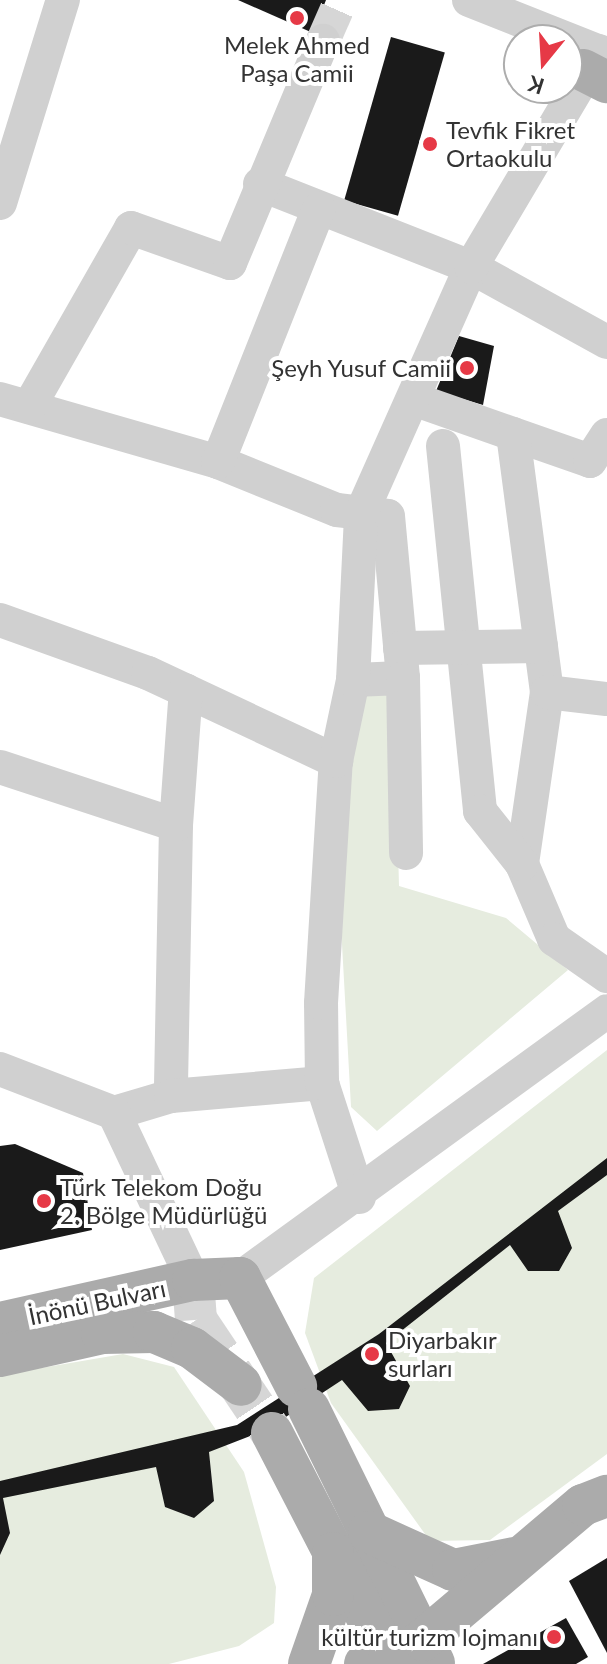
<!DOCTYPE html>
<meta charset="utf-8">
<style>
body{margin:0}
#map{position:relative;width:607px;height:1664px;overflow:hidden;background:#fff;font-family:Lato,sans-serif}
div>[style]{position:absolute}
[style*='--x']{left:calc(var(--x)*1px);top:calc(var(--y)*1px);width:calc(var(--w)*1px);rotate:calc(var(--a)*1deg)}
.green>*{inset:0;background:#e6ecdf}
.building>*{inset:0;background:#1a1a1a;transform-origin:0 0}
.minor-tunnel>*{height:34px;margin-top:-17px;transform-origin:0;background:repeating-linear-gradient(90deg,#d6d6d6 0 34px,transparent 0 51px)}
.major-tunnel>*{height:42px;margin-top:-21px;transform-origin:0;background:repeating-linear-gradient(90deg,#d6d6d6 0 42px,transparent 0 63px)}
.minor>*{height:34px;margin:-17px;padding:0 17px;transform-origin:17px;border-radius:17px;background:#d0d0d0}
.major>*{height:42px;margin:-21px;padding:0 21px;transform-origin:21px;border-radius:21px;background:#ababab}
.dots>*{width:22px;height:22px;translate:-50% -50%;box-sizing:border-box;border:4px solid #fff;border-radius:50%}
span{translate:-50% -50%;white-space:nowrap;text-align:center;line-height:1.15;-webkit-text-stroke:8px #fff;paint-order:stroke}
.poi-label{font-size:24px;color:#333}
.left{translate:0 -50%;text-align:left}
.right{translate:-100% -50%;text-align:right}
.street-label{font-size:24px;color:#333}
.north{position:absolute;left:503px;top:24px;width:80px;height:80px;box-sizing:border-box;background:#fff;border:2px solid #adadad;border-radius:50%;rotate:198deg;font-size:22px;font-weight:700;line-height:32px;text-align:center;color:#333}
.north::after{content:'';display:block;margin:auto;width:28px;height:36px;background:#e63946;clip-path:polygon(50% 0,100% 100%,50% 72%,0 100%)}
</style>
<div id="map">
<div class="green">
<div style="clip-path:polygon(362px 689px,394px 691px,399px 886px,506px 918px,568px 970px,377px 1131px,351px 1107px,340px 908px,347px 757px)"></div>
<div style="clip-path:polygon(607px 1050px,607px 1454px,490px 1540px,430px 1541px,331px 1403px,305px 1333px,314px 1278px)"></div>
<div style="clip-path:polygon(123px 1354px,174px 1367px,244px 1472px,276px 1587px,274px 1623px,239px 1646px,169px 1664px,0 1664px,0 1375px)"></div>
</div>
<div class="building">
<div style="clip-path:polygon(238px 0,326px 0,313px 33px)"></div>
<div style="left:391px;top:37px;width:56px;height:170px;rotate:16deg"></div>
<div style="clip-path:polygon(459px 336px,494px 346px,483px 405px,436px 391px)"></div>
<div style="clip-path:polygon(15px 1144px,83px 1173px,92px 1230px,0 1250px,0 1146px)"></div>
<div style="clip-path:polygon(607px 1158px,607px 1175px,558px 1211px,572px 1248px,559px 1271px,528px 1271px,510px 1245px,386px 1343px,410px 1386px,399px 1409px,368px 1411px,342px 1380px,266px 1430px,209px 1452px,214px 1501px,194px 1518px,165px 1507px,156px 1467px,3px 1498px,10px 1533px,0 1555px,0 1481px,237px 1425px,379px 1334px)"></div>
<div style="clip-path:polygon(607px 1558px,607px 1653px,569px 1581px)"></div>
<div style="clip-path:polygon(566px 1618px,588px 1657px,576px 1664px,483px 1664px)"></div>
</div>
<div class="minor-tunnel">
<div style="--x:323;--y:41;--w:45;--a:-66.3"></div>
</div>
<div class="major-tunnel">
<div style="--x:193;--y:1280;--w:40;--a:85.7"></div>
<div style="--x:196;--y:1320;--w:136;--a:56.1"></div>
</div>
<div class="minor">
<div style="--x:469;--y:0;--w:149;--a:21.7"></div>
<div style="--x:260;--y:184;--w:227;--a:21.5"></div>
<div style="--x:471;--y:267;--w:155;--a:28.9"></div>
<div style="--x:0;--y:203;--w:213;--a:-72.8"></div>
<div style="--x:0;--y:399;--w:227;--a:16.1"></div>
<div style="--x:218;--y:462;--w:128;--a:22"></div>
<div style="--x:337;--y:510;--w:51;--a:6.7"></div>
<div style="--x:388;--y:516;--w:163;--a:84.7"></div>
<div style="--x:403;--y:678;--w:50;--a:177.7"></div>
<div style="--x:416;--y:400;--w:184;--a:19.3"></div>
<div style="--x:590;--y:461;--w:31;--a:-57"></div>
<div style="--x:29;--y:407;--w:206;--a:-60.3"></div>
<div style="--x:131;--y:228;--w:105;--a:19.5"></div>
<div style="--x:230;--y:263;--w:241;--a:-67.3"></div>
<div style="--x:513;--y:434;--w:260;--a:82.5"></div>
<div style="--x:547;--y:692;--w:174;--a:98.3"></div>
<div style="--x:522;--y:864;--w:82;--a:66.9"></div>
<div style="--x:554;--y:939;--w:65;--a:34.9"></div>
<div style="--x:443;--y:446;--w:367;--a:84.2"></div>
<div style="--x:480;--y:811;--w:68;--a:51.6"></div>
<div style="--x:218;--y:462;--w:273;--a:-68.3"></div>
<div style="--x:0;--y:620;--w:157;--a:19.7"></div>
<div style="--x:148;--y:673;--w:208;--a:25.1"></div>
<div style="--x:400;--y:648;--w:141;--a:-0.8"></div>
<div style="--x:403;--y:678;--w:175;--a:89"></div>
<div style="--x:547;--y:692;--w:60;--a:6.7"></div>
<div style="--x:0;--y:767;--w:185;--a:18.2"></div>
<div style="--x:176;--y:825;--w:271;--a:91.1"></div>
<div style="--x:171;--y:1096;--w:59;--a:163.4"></div>
<div style="--x:176;--y:825;--w:135;--a:-85.8"></div>
<div style="--x:0;--y:1069;--w:122;--a:21.1"></div>
<div style="--x:114;--y:1113;--w:185;--a:64.7"></div>
<div style="--x:171;--y:1096;--w:152;--a:-4.9"></div>
<div style="--x:359;--y:1197;--w:120;--a:-108"></div>
<div style="--x:322;--y:1083;--w:80;--a:-90.7"></div>
<div style="--x:321;--y:1003;--w:242;--a:-86.5"></div>
<div style="--x:336;--y:761;--w:83;--a:-78.1"></div>
<div style="--x:353;--y:680;--w:166;--a:-87.2"></div>
<div style="--x:361;--y:514;--w:270;--a:-66"></div>
<div style="--x:471;--y:267;--w:251;--a:-59.3"></div>
<div style="--x:240;--y:1278;--w:454;--a:-36"></div>
</div>
<div class="major">
<div style="--x:583;--y:70;--w:27;--a:27"></div>
<div style="--x:0;--y:1323;--w:198;--a:-12.6"></div>
<div style="--x:193;--y:1280;--w:47;--a:-2.4"></div>
<div style="--x:240;--y:1278;--w:122;--a:62.6"></div>
<div style="--x:0;--y:1356;--w:105;--a:-12.7"></div>
<div style="--x:102;--y:1333;--w:52;--a:-1.1"></div>
<div style="--x:154;--y:1332;--w:41;--a:22.8"></div>
<div style="--x:192;--y:1348;--w:61;--a:37.1"></div>
<div style="--x:309;--y:1409;--w:283;--a:63.8"></div>
<div style="--x:272;--y:1433;--w:260;--a:62.7"></div>
<div style="--x:369;--y:1532;--w:92;--a:24.3"></div>
<div style="--x:453;--y:1570;--w:62;--a:-11.1"></div>
<div style="--x:309;--y:1664;--w:73;--a:-70.8"></div>
<div style="--x:333;--y:1595;--w:42;--a:-90"></div>
<div style="--x:365;--y:1664;--w:25;--a:-12"></div>
<div style="--x:389;--y:1659;--w:39;--a:-29"></div>
<div style="--x:423;--y:1640;--w:209;--a:-40.2"></div>
<div style="--x:583;--y:1505;--w:26;--a:-21"></div>
</div>
<div class="dots">
<div style="left:297px;top:18px;background:#e63946"></div>
<div style="left:430px;top:144px;background:#e63946"></div>
<div style="left:467px;top:368px;background:#e63946"></div>
<div style="left:44px;top:1201px;background:#e63946"></div>
<div style="left:372px;top:1354px;background:#e63946"></div>
<div style="left:554px;top:1637px;background:#e63946"></div>
</div>
<div class="poi-label">
<span style="left:297px;top:59px">Melek Ahmed<br>Paşa Camii</span>
<span class="left" style="left:446px;top:144px">Tevfik Fikret<br>Ortaokulu</span>
<span class="right" style="left:451px;top:368px">Şeyh Yusuf Camii</span>
<span class="left" style="left:60px;top:1201px">Türk Telekom Doğu<br>2. Bölge Müdürlüğü</span>
<span class="left" style="left:388px;top:1354px">Diyarbakır<br>surları</span>
<span class="right" style="left:538px;top:1637px">kültür turizm lojmanı</span>
</div>
<div class="street-label">
<span style="left:97px;top:1302px;rotate:-12deg">İnönü Bulvarı</span>
</div>
<div class="north">K</div>
</div>
